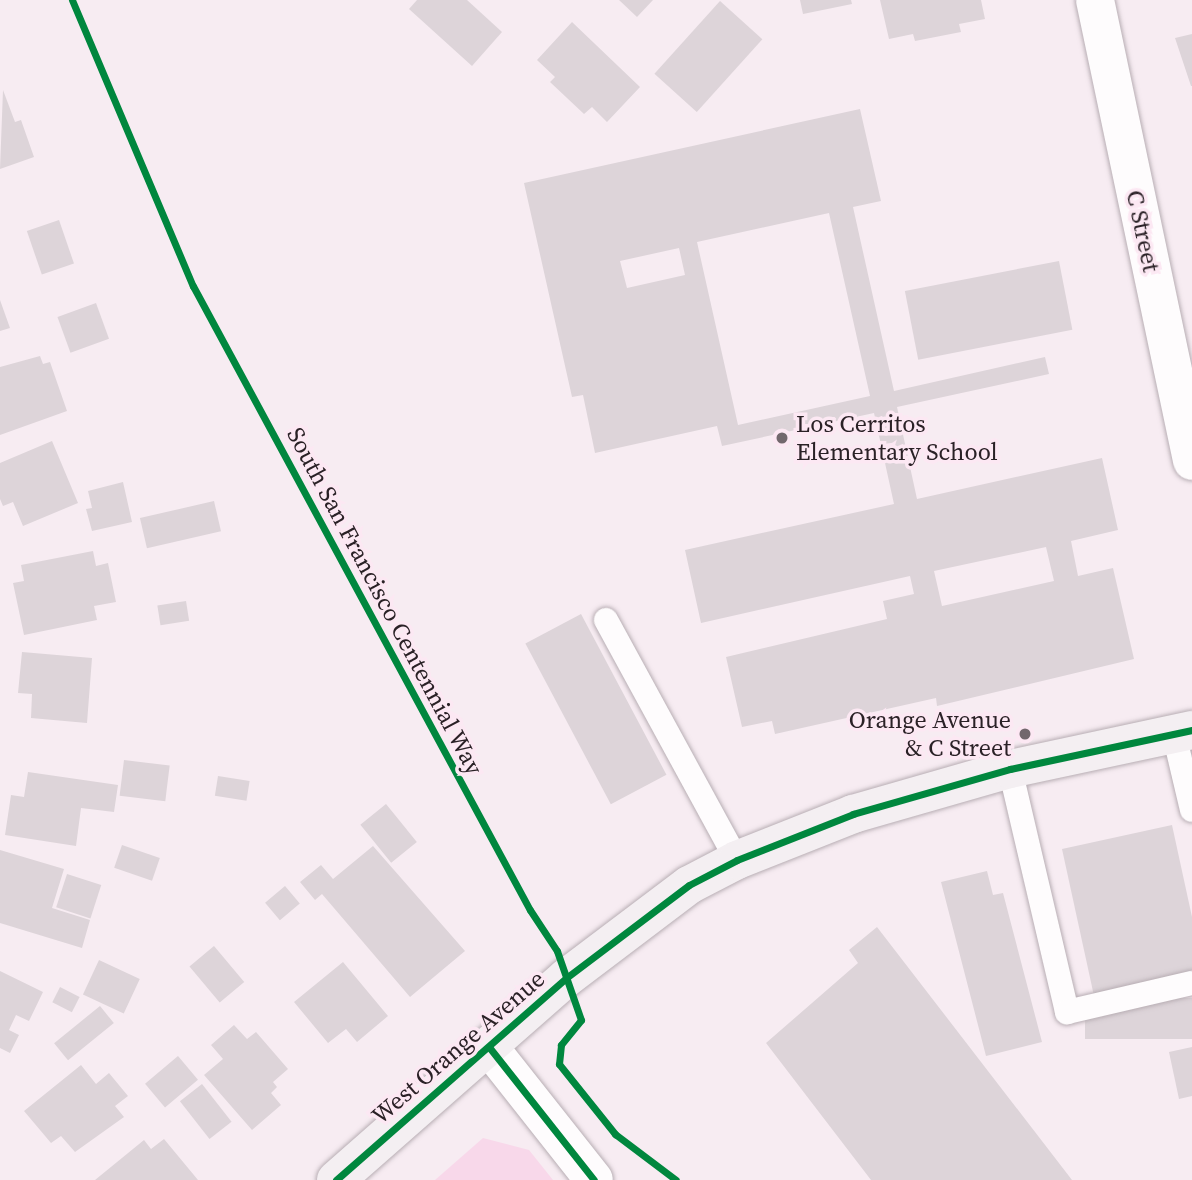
<!DOCTYPE html>
<style>
body{margin:0}
#map{position:relative;width:1192px;height:1180px;overflow:hidden;background:#f7ecf2;font-family:"Source Serif 4",serif}
div>[style]{position:absolute}
[style*='--x']{left:calc(var(--x)*1px);top:calc(var(--y)*1px);width:calc(var(--w)*1px);rotate:calc(var(--a)*1deg)}
.green>*{inset:0;background:#f8d8ea}
.building>*{inset:0;background:#ddd4d9;transform-origin:0 0}
.roads{filter:drop-shadow(0 0 2px #b8aeb4) drop-shadow(0 0 2px #b8aeb4)}
.lane>*{height:24px;margin:-12px;padding:0 12px;transform-origin:12px;border-radius:12px;background:#fefcfd}
.street>*{height:38px;margin:-19px;padding:0 19px;transform-origin:19px;border-radius:19px;background:#fefcfd}
.secondary>*{height:38px;margin:-19px;padding:0 19px;transform-origin:19px;border-radius:19px;background:#f4eff2}
.cycleway>*{height:7px;margin:-3.5px;padding:0 3.5px;transform-origin:3.5px;border-radius:3.5px;background:#00873e}
.dots>*{width:19px;height:19px;translate:-50% -50%;box-sizing:border-box;border:4px solid #fce8f3;border-radius:50%}
span{translate:-50% -50%;white-space:nowrap;text-align:center;line-height:1.15;-webkit-text-stroke:7px #fce8f3;paint-order:stroke}
.street-label{font-size:24px;color:#2a2126}
.poi-label{font-size:24px;color:#2a2126}
.left{translate:0 -50%;text-align:left}
.right{translate:-100% -50%;text-align:right}
</style>
<div id="map">
<div class="green">
<div style="clip-path:polygon(483px 1138px,529px 1150px,553px 1180px,435px 1180px)"></div>
</div>
<div class="building">
<div style="clip-path:polygon(417px 0,467px 0,502px 32px,472px 66px,409px 9px)"></div>
<div style="clip-path:polygon(619px 0,653px 0,637px 17px)"></div>
<div style="clip-path:polygon(800px 0,851px 0,852px 4px,803px 14px)"></div>
<div style="clip-path:polygon(880px 0,981px 0,985px 19px,959px 24px,961px 32px,915px 41px,913px 34px,889px 39px)"></div>
<div style="left:720px;top:1px;width:57px;height:98px;rotate:42deg"></div>
<div style="clip-path:polygon(572px 22px,640px 87px,607px 122px,592px 107px,584px 114px,550px 82px,555px 77px,537px 60px)"></div>
<div style="clip-path:polygon(1192px 34px,1192px 86px,1191px 86px,1175px 38px)"></div>
<div style="clip-path:polygon(3px 90px,15px 122px,21px 120px,34px 157px,0 169px)"></div>
<div style="clip-path:polygon(evenodd,860px 109px,881px 201px,853px 207px,894px 391px,1045px 357px,1049px 374px,897px 407px,917px 499px,1102px 458px,1118px 530px,1071px 541px,1078px 576px,1113px 568px,1134px 659px,937px 706px,936px 698px,775px 734px,772px 721px,742px 727px,726px 657px,887px 619px,883px 601px,914px 594px,910px 576px,701px 623px,685px 550px,894px 504px,874px 413px,722px 446px,717px 426px,595px 453px,583px 395px,572px 397px,524px 183px,860px 109px,829px 213px,870px 396px,738px 425px,697px 242px,829px 213px,860px 109px,679px 248px,685px 275px,627px 288px,620px 261px,679px 248px,860px 109px,1046px 547px,1054px 581px,942px 606px,934px 571px,1046px 547px)"></div>
<div style="left:59px;top:220px;width:46px;height:34px;rotate:71deg"></div>
<div style="left:1059px;top:261px;width:70px;height:157px;rotate:79deg"></div>
<div style="clip-path:polygon(0 300px,10px 328px,0 331px)"></div>
<div style="left:96px;top:303px;width:38px;height:41px;rotate:70deg"></div>
<div style="clip-path:polygon(40px 356px,43px 364px,50px 362px,67px 411px,0 435px,0 367px)"></div>
<div style="clip-path:polygon(52px 441px,78px 503px,23px 526px,13px 502px,3px 506px,0 499px,0 463px)"></div>
<div style="clip-path:polygon(123px 482px,132px 522px,92px 531px,86px 509px,92px 508px,88px 491px)"></div>
<div style="left:214px;top:501px;width:31px;height:76px;rotate:77deg"></div>
<div style="clip-path:polygon(93px 551px,96px 566px,108px 563px,116px 602px,94px 606px,97px 620px,24px 635px,13px 583px,24px 581px,21px 565px)"></div>
<div style="left:186px;top:601px;width:20px;height:29px;rotate:81deg"></div>
<div style="left:581px;top:614px;width:182px;height:63px;rotate:62deg"></div>
<div style="clip-path:polygon(22px 652px,92px 658px,87px 723px,31px 718px,32px 694px,18px 693px)"></div>
<div style="left:124px;top:760px;width:46px;height:36px;rotate:7deg"></div>
<div style="clip-path:polygon(28px 772px,118px 785px,114px 812px,81px 808px,76px 846px,5px 835px,11px 795px,24px 797px)"></div>
<div style="left:218px;top:776px;width:32px;height:20px;rotate:9deg"></div>
<div style="left:386px;top:804px;width:49px;height:33px;rotate:51deg"></div>
<div style="clip-path:polygon(1172px 825px,1192px 917px,1192px 975px,1094px 996px,1062px 849px)"></div>
<div style="left:122px;top:845px;width:40px;height:24px;rotate:19deg"></div>
<div style="clip-path:polygon(373px 846px,465px 951px,410px 997px,322px 894px,315px 900px,300px 882px,321px 865px,333px 879px)"></div>
<div style="clip-path:polygon(0 850px,64px 869px,52px 908px,90px 920px,82px 948px,0 923px)"></div>
<div style="clip-path:polygon(987px 871px,993px 895px,1003px 893px,1042px 1042px,986px 1056px,941px 882px)"></div>
<div style="left:67px;top:874px;width:36px;height:35px;rotate:18deg"></div>
<div style="left:285px;top:886px;width:23px;height:26px;rotate:50deg"></div>
<div style="clip-path:polygon(877px 927px,1072px 1180px,871px 1180px,766px 1043px,858px 963px,849px 950px)"></div>
<div style="left:214px;top:946px;width:47px;height:32px;rotate:50deg"></div>
<div style="left:99px;top:960px;width:45px;height:38px;rotate:25deg"></div>
<div style="clip-path:polygon(343px 962px,388px 1016px,357px 1042px,346px 1029px,328px 1043px,294px 1002px)"></div>
<div style="clip-path:polygon(0 971px,43px 992px,29px 1021px,16px 1015px,9px 1030px,19px 1035px,10px 1053px,0 1048px)"></div>
<div style="left:60px;top:987px;width:22px;height:17px;rotate:27deg"></div>
<div style="left:1192px;top:998px;width:41px;height:107px;rotate:90deg"></div>
<div style="left:100px;top:1006px;width:22px;height:59px;rotate:51deg"></div>
<div style="clip-path:polygon(234px 1025px,247px 1039px,256px 1032px,288px 1069px,273px 1082px,277px 1087px,271px 1093px,281px 1105px,252px 1130px,204px 1075px,223px 1059px,211px 1045px)"></div>
<div style="clip-path:polygon(1192px 1047px,1192px 1096px,1179px 1099px,1169px 1052px)"></div>
<div style="left:178px;top:1056px;width:31px;height:43px;rotate:50deg"></div>
<div style="clip-path:polygon(81px 1065px,96px 1084px,109px 1073px,128px 1096px,115px 1106px,124px 1117px,75px 1152px,61px 1136px,51px 1143px,24px 1111px)"></div>
<div style="left:202px;top:1084px;width:48px;height:28px;rotate:52deg"></div>
<div style="clip-path:polygon(164px 1139px,198px 1180px,95px 1180px,144px 1140px,151px 1149px)"></div>
</div>
<div class="roads">
<div class="lane">
<div style="--x:606;--y:620;--w:273;--a:61.4"></div>
<div style="--x:1174;--y:734;--w:78;--a:76.7"></div>
<div style="--x:1010;--y:769;--w:250;--a:76.8"></div>
<div style="--x:1067;--y:1012;--w:128;--a:-13.1"></div>
</div>
<div class="street">
<div style="--x:1095;--y:0;--w:471;--a:78.1"></div>
<div style="--x:489;--y:1047;--w:169;--a:51.7"></div>
</div>
<div class="secondary">
<div style="--x:336;--y:1180;--w:306;--a:-41.3"></div>
<div style="--x:566;--y:978;--w:154;--a:-37.1"></div>
<div style="--x:689;--y:885;--w:54;--a:-27.5"></div>
<div style="--x:737;--y:860;--w:125;--a:-21.6"></div>
<div style="--x:853;--y:814;--w:163;--a:-16"></div>
<div style="--x:1010;--y:769;--w:186;--a:-12.1"></div>
</div>
</div>
<div class="cycleway">
<div style="--x:72;--y:0;--w:311;--a:67.1"></div>
<div style="--x:193;--y:286;--w:709;--a:61.63"></div>
<div style="--x:530;--y:910;--w:49;--a:56.6"></div>
<div style="--x:557;--y:951;--w:73;--a:70.8"></div>
<div style="--x:581;--y:1020;--w:32;--a:129"></div>
<div style="--x:561;--y:1045;--w:19;--a:96"></div>
<div style="--x:559;--y:1064;--w:90;--a:51.3"></div>
<div style="--x:615;--y:1134;--w:76;--a:37"></div>
<div style="--x:489;--y:1047;--w:169;--a:51.7"></div>
<div style="--x:336;--y:1180;--w:306;--a:-41.3"></div>
<div style="--x:566;--y:978;--w:154;--a:-37.1"></div>
<div style="--x:689;--y:885;--w:54;--a:-27.5"></div>
<div style="--x:737;--y:860;--w:125;--a:-21.6"></div>
<div style="--x:853;--y:814;--w:163;--a:-16"></div>
<div style="--x:1010;--y:769;--w:186;--a:-12.1"></div>
</div>
<div class="dots">
<div style="left:782px;top:438px;background:#72686d"></div>
<div style="left:1025px;top:734px;background:#72686d"></div>
</div>
<div class="street-label">
<span style="left:1143px;top:231px;rotate:78deg">C Street</span>
<span style="left:385px;top:601px;rotate:62deg">South San Francisco Centennial Way</span>
<span style="left:458px;top:1047px;rotate:-41deg">West Orange Avenue</span>
</div>
<div class="poi-label">
<span class="left" style="left:796px;top:438px">Los Cerritos<br>Elementary School</span>
<span class="right" style="left:1011px;top:734px">Orange Avenue<br>&amp; C Street</span>
</div>
</div>
